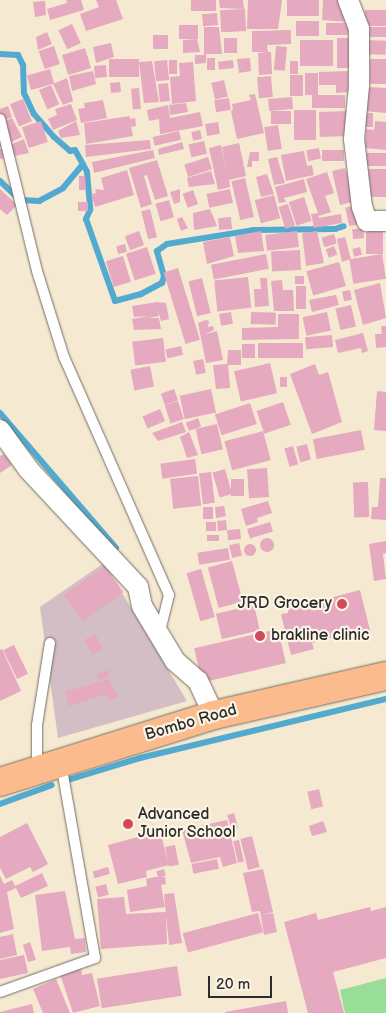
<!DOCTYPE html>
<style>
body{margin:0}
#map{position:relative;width:386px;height:1013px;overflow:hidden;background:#f5e9d1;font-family:"Balsamiq Sans",sans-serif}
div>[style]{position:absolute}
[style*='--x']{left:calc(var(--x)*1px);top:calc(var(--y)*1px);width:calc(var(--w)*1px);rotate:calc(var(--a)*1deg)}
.industrial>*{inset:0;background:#d2bec4}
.green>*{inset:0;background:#98de98}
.stream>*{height:6px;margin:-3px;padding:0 3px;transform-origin:3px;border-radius:3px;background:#53aad0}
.building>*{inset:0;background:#e5a9c0;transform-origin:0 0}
.round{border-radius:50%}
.roads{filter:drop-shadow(0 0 1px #726e65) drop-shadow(0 0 1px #726e65)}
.lane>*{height:10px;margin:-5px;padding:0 5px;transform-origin:5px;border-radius:5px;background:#fff}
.street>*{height:20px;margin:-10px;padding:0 10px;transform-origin:10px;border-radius:10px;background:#fff}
.primary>*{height:28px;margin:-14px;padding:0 14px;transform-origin:14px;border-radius:14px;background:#fbbb8d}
.dots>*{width:14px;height:14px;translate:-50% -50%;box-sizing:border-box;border:2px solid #fcf5e5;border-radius:50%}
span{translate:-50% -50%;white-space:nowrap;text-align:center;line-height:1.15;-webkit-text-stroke:4.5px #fcf5e5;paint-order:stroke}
.poi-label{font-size:16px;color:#2b2b2b}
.right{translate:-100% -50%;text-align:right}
.left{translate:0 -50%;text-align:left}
.street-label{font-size:16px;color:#2b2b2b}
.scale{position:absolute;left:208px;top:976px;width:64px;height:22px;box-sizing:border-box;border:2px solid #2b2b2b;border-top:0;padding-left:6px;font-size:15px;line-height:18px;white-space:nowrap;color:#2b2b2b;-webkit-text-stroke:4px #fcf5e5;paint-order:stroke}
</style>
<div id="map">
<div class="industrial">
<div style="clip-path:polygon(104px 563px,187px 701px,58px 738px,40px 607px)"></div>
</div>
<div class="green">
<div style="clip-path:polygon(386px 978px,386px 1013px,345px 1013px,340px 990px)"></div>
</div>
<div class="stream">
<div style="--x:0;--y:54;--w:18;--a:3"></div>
<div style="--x:18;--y:55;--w:11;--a:63"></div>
<div style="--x:23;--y:65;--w:28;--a:88"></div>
<div style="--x:24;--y:93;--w:23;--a:65"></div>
<div style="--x:34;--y:114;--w:30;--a:49"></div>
<div style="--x:54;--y:137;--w:21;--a:41"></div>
<div style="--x:70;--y:151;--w:5;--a:-11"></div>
<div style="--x:75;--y:150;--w:25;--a:61"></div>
<div style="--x:87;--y:172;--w:38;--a:85"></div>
<div style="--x:90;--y:210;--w:10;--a:114"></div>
<div style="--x:86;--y:219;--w:87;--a:70.5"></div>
<div style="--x:115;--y:301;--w:27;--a:-15"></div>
<div style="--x:141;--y:294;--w:24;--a:-28"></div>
<div style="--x:162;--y:283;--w:7;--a:-74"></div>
<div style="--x:164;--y:276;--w:26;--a:-106"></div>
<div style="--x:157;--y:251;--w:12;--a:-35"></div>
<div style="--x:167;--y:244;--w:87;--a:-9.2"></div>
<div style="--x:253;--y:230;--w:82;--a:-0.7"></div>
<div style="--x:335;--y:229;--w:9;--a:-18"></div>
<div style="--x:0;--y:181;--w:28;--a:44"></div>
<div style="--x:20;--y:200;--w:19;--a:3"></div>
<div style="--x:39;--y:201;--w:27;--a:-28"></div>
<div style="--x:63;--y:188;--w:31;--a:-50"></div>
<div style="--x:0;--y:413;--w:178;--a:49.3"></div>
<div style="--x:68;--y:780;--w:75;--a:-17"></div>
<div style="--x:140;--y:758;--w:253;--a:-13.5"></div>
<div style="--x:0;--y:804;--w:55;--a:-20.1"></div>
</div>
<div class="building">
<div style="clip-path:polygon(66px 0,81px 0,84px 10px,50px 20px,47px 9px,67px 3px)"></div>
<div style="clip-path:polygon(96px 0,116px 0,123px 19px,86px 31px,80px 14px,99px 7px)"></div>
<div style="left:191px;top:0;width:25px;height:11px"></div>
<div style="clip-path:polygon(219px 0,243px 0,244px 9px,220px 8px)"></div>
<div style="clip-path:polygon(248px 0,282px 0,278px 29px,247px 29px)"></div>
<div style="left:287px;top:0;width:32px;height:16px"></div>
<div style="clip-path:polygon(323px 0,345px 0,349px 22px,322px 20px)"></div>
<div style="clip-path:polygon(45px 1px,46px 15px,35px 17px,33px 2px)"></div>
<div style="left:245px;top:9px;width:22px;height:25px;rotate:87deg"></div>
<div style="left:365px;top:10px;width:21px;height:16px"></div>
<div style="left:217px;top:13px;width:12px;height:15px;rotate:85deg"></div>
<div style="left:319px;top:21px;width:15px;height:23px;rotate:90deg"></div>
<div style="left:348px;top:23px;width:12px;height:22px;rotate:90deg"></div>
<div style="left:72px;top:24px;width:21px;height:15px;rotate:65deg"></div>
<div style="left:179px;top:25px;width:19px;height:14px"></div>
<div style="clip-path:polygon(204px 27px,219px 27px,222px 54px,206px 54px,206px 63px,195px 64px,195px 55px,204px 55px)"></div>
<div style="left:364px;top:27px;width:22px;height:10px"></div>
<div style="clip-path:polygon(291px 30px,291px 44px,267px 45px,268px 52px,252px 52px,252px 31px)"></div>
<div style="clip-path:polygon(47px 32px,52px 44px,38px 50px,36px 37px)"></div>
<div style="left:153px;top:35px;width:15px;height:14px"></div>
<div style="left:224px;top:38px;width:13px;height:15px"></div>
<div style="left:337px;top:38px;width:15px;height:30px"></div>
<div style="clip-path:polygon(197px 39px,200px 52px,183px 53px,183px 40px)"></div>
<div style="left:300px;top:40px;width:33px;height:26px"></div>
<div style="left:363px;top:40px;width:23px;height:14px;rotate:2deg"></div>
<div style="clip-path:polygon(111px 43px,114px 57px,96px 63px,93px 47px)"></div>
<div style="left:54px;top:46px;width:19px;height:16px;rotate:72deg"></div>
<div style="left:276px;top:46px;width:11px;height:24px;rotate:5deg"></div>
<div style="left:85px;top:48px;width:21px;height:24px;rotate:73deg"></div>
<div style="clip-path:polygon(267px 52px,271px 52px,272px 74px,259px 75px,258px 53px)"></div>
<div style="left:207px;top:58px;width:8px;height:12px"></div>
<div style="clip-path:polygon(250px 58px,251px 71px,239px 73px,237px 59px)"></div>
<div style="left:139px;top:59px;width:18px;height:30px;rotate:90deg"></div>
<div style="left:370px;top:59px;width:16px;height:25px"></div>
<div style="left:167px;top:60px;width:20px;height:13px;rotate:84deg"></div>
<div style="left:169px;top:60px;width:8px;height:14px"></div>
<div style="left:233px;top:60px;width:8px;height:15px;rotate:83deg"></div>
<div style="clip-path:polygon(152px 61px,159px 102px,144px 103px,139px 62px)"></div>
<div style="left:290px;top:61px;width:8px;height:13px"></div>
<div style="clip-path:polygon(193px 62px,196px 101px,172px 104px,170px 77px,180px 76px,179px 63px)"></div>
<div style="left:106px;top:65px;width:12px;height:12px;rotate:85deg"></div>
<div style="left:50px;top:69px;width:15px;height:24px;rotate:74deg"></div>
<div style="clip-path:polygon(93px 71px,96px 84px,72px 91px,69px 76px)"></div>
<div style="clip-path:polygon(348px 71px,348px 92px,336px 93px,336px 85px,319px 85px,319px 72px)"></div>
<div style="left:305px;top:73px;width:13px;height:22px"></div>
<div style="left:290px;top:75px;width:13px;height:21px"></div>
<div style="left:271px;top:76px;width:21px;height:14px;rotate:85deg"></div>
<div style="clip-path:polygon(67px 78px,73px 101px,63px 105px,53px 84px)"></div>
<div style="left:224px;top:80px;width:17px;height:13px;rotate:77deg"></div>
<div style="left:120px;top:82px;width:10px;height:10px;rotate:84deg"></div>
<div style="left:168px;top:83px;width:18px;height:10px;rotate:84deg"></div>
<div style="left:51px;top:85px;width:21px;height:13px;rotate:67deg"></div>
<div style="clip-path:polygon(368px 87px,386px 88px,386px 113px,365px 111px)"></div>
<div style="left:139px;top:88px;width:21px;height:8px;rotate:85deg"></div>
<div style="clip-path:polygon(255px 94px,264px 133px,237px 139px,231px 111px,233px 110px,232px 104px,251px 100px,249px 95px)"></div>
<div style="left:345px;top:95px;width:13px;height:33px;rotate:90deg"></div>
<div style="left:292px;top:97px;width:12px;height:24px;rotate:85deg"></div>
<div style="left:229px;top:98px;width:12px;height:15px;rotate:81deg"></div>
<div style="left:23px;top:99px;width:24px;height:14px;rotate:68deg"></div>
<div style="clip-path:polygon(103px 100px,107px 118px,81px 123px,78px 109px,85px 108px,84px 103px)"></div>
<div style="clip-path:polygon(186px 103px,188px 112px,170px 115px,169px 105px)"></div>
<div style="clip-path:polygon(71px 104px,77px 120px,53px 130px,48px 119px,57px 115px,55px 109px)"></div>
<div style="clip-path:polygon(168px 105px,170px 118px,200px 112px,203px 126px,160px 134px,159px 119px,149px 121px,147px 110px)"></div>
<div style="clip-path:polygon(8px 106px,12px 117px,0 122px,0 109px)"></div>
<div style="left:294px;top:110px;width:22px;height:30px"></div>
<div style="left:271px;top:111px;width:20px;height:13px"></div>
<div style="left:347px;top:111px;width:25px;height:28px;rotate:88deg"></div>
<div style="left:358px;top:113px;width:15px;height:14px"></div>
<div style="clip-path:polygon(130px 116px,130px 119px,135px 118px,136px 126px,131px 127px,133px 136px,86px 144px,84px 123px)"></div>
<div style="clip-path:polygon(12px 118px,22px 137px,0 147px,0 123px)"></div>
<div style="left:41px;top:121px;width:22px;height:20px;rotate:72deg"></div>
<div style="clip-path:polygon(76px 121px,80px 135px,61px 138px,58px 131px)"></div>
<div style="clip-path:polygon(375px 121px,386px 122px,386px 150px,365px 148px,366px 129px,374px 130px)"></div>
<div style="left:218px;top:122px;width:12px;height:13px;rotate:81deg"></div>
<div style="left:278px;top:125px;width:24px;height:14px;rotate:81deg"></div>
<div style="left:200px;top:130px;width:9px;height:9px;rotate:77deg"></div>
<div style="left:179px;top:131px;width:9px;height:27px;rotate:77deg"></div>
<div style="clip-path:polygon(24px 139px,29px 153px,0 159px,0 149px)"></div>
<div style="clip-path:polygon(150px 140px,151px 149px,86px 157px,85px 145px)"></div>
<div style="left:204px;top:141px;width:13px;height:16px;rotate:77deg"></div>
<div style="clip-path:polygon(182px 142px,184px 149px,159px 155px,158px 149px)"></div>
<div style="clip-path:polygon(239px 143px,246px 176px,229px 180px,230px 187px,218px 190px,209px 148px,221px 145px,227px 173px,222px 147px)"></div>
<div style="left:319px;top:148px;width:11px;height:13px;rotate:80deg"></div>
<div style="clip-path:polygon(153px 150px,155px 158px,94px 173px,92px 162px)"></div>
<div style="left:322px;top:150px;width:22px;height:11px"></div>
<div style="clip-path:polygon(304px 151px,307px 166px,312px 165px,314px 175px,286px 181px,281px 155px)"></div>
<div style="clip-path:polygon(250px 152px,259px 152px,259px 161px,252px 161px,252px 167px,247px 167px)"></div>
<div style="left:365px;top:153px;width:21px;height:13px"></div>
<div style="left:208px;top:157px;width:13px;height:25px;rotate:72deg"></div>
<div style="clip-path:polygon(277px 157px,285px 183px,274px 185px,268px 159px)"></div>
<div style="clip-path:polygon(157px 160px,168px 196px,155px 200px,147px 175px,144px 176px,152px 204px,141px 208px,129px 168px)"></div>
<div style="clip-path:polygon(345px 168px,356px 201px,340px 205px,332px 171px)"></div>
<div style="left:363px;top:169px;width:23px;height:28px"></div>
<div style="clip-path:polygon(127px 170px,134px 195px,95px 207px,91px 194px,96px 193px,95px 189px,104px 190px,101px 178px)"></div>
<div style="clip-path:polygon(211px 171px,215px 184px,189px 187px,187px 178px)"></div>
<div style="clip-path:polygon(327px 172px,334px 193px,325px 196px,331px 212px,319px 216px,306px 179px)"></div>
<div style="clip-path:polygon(267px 174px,274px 194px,261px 197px,256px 177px)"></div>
<div style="clip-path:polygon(79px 176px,85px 176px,86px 190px,79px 190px)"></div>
<div style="left:245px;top:178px;width:40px;height:14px;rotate:77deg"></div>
<div style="clip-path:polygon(304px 179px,307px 192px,284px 198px,286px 202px,279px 203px,275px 187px)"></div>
<div style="clip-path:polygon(0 189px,17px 205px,7px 215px,0 209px)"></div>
<div style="clip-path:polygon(180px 189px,180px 202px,174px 204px,170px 192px)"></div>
<div style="left:230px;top:189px;width:14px;height:24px;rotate:78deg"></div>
<div style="left:193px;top:190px;width:15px;height:11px;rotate:70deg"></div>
<div style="left:274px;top:195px;width:24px;height:20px;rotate:75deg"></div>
<div style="left:304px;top:197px;width:25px;height:16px;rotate:72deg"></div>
<div style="left:169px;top:200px;width:18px;height:14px;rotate:74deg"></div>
<div style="left:78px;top:202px;width:10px;height:9px"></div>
<div style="left:288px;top:204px;width:23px;height:10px;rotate:72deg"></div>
<div style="left:358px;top:205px;width:19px;height:13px;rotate:78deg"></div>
<div style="left:150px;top:209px;width:29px;height:9px;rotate:76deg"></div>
<div style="clip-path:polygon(210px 209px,217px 226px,194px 230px,193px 213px)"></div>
<div style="clip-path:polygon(318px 213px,319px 218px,341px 214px,342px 223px,314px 228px,311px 214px)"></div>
<div style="clip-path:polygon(182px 217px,188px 228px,181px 231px,177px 219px)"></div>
<div style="left:231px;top:217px;width:12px;height:13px;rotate:85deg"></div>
<div style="left:366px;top:226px;width:17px;height:28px"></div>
<div style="left:363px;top:228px;width:10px;height:11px;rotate:84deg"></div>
<div style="left:139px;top:231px;width:15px;height:15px;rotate:70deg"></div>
<div style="clip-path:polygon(261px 231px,264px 251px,238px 253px,235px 236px)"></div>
<div style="left:297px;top:231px;width:16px;height:32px;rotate:83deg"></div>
<div style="clip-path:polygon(317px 231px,324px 263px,306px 266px,302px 233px)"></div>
<div style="left:334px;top:234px;width:10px;height:13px;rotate:73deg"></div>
<div style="clip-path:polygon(230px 237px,234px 256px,207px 264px,203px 242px)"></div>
<div style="clip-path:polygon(345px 237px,351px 259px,342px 262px,337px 239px)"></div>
<div style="left:125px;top:244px;width:8px;height:9px;rotate:76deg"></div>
<div style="left:334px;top:246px;width:9px;height:9px;rotate:69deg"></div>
<div style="left:147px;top:247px;width:28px;height:22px;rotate:72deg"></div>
<div style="left:360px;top:247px;width:8px;height:8px;rotate:76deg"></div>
<div style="left:300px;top:250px;width:20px;height:29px;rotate:87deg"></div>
<div style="left:266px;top:254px;width:15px;height:56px;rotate:79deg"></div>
<div style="left:382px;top:254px;width:25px;height:33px;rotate:81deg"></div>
<div style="left:123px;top:256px;width:27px;height:18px;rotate:73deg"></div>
<div style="left:339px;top:262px;width:25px;height:34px;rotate:74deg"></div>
<div style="left:178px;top:268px;width:75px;height:15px;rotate:73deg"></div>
<div style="left:304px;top:276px;width:8px;height:9px;rotate:90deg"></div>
<div style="left:248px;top:277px;width:31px;height:34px;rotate:84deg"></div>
<div style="left:202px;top:278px;width:36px;height:14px;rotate:76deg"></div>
<div style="clip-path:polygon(260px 278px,267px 278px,269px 306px,255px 307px,254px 289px,261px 289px)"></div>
<div style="clip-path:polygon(282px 280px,283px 290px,293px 290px,294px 311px,274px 311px,271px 281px)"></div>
<div style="clip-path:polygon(380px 283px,386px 318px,363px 325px,354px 290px)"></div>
<div style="left:296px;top:286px;width:10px;height:23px"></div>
<div style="left:350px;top:290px;width:10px;height:8px;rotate:79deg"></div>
<div style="clip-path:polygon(336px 295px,339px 305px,312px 312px,309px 300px)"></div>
<div style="clip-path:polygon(157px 302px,166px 303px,169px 319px,161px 321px,158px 310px,159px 316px,148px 318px,159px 318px,161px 329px,134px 330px,132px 319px,149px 316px,134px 317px,132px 306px)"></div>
<div style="left:351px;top:305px;width:22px;height:16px;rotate:77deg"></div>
<div style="left:231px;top:312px;width:12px;height:12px;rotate:81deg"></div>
<div style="left:251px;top:312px;width:25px;height:12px;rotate:2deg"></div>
<div style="left:327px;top:312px;width:19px;height:25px;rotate:78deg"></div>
<div style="clip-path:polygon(278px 314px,299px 314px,299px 339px,242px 340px,242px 328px,278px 327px)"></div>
<div style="clip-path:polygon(206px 320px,209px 321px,208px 327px,213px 326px,214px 330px,205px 334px,217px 331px,223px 360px,206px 363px,198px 323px)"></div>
<div style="clip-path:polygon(381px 326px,386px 326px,386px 347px,376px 348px,375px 334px,382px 334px)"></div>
<div style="clip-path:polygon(363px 333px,368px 351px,362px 353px,361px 348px,338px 353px,335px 340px)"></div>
<div style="left:332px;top:335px;width:12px;height:27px;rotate:85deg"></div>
<div style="left:163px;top:338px;width:24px;height:31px;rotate:83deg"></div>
<div style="left:303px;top:343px;width:15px;height:45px;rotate:90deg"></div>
<div style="left:242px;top:344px;width:13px;height:14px"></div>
<div style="left:181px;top:346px;width:9px;height:16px;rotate:77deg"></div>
<div style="clip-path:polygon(228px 350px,241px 350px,241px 365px,228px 365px,230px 388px,216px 389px,213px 365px,227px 364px)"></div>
<div style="left:203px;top:359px;width:14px;height:10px;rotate:78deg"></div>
<div style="left:270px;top:363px;width:31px;height:37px;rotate:77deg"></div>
<div style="clip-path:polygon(315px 364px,319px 375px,328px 372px,342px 422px,312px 434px,290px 374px)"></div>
<div style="left:150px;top:366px;width:21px;height:20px;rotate:79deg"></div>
<div style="left:280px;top:377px;width:7px;height:10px"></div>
<div style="left:174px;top:389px;width:12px;height:14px;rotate:70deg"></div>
<div style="left:211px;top:389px;width:24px;height:32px;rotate:78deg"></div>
<div style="clip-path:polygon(377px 391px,386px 392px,386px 431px,374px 430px)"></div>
<div style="left:178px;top:401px;width:19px;height:14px;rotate:72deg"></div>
<div style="left:283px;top:402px;width:24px;height:28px;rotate:71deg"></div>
<div style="left:250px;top:403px;width:22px;height:37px;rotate:72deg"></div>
<div style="left:160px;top:409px;width:13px;height:19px;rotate:67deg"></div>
<div style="left:198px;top:418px;width:9px;height:13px;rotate:69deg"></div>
<div style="clip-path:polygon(182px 422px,186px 432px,158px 441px,152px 433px)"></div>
<div style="left:217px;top:424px;width:26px;height:22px;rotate:77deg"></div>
<div style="left:361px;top:430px;width:20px;height:49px;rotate:79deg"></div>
<div style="left:263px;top:431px;width:30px;height:40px;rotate:75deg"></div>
<div style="clip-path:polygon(189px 432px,198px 455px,187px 458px,180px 437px)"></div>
<div style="left:307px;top:444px;width:16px;height:11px;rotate:76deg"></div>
<div style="left:293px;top:446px;width:19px;height:9px;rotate:74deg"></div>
<div style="clip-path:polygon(4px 454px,12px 465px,0 473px,0 456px)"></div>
<div style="left:195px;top:459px;width:15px;height:35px;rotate:82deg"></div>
<div style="left:267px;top:468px;width:29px;height:20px;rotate:86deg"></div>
<div style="left:225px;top:469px;width:26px;height:13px;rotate:74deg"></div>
<div style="left:211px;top:472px;width:31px;height:12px;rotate:83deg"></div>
<div style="left:198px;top:476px;width:30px;height:28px;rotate:84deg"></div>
<div style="clip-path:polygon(380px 478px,386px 478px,386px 520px,371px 519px,372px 507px,378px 507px)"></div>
<div style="left:231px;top:479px;width:13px;height:17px"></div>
<div style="left:368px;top:482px;width:35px;height:15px;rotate:88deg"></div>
<div style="clip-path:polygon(268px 501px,272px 513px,257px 518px,258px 522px,246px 526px,241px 509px)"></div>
<div style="clip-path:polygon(224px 506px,226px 516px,216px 518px,215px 507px)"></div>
<div style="left:213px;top:507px;width:12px;height:10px;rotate:90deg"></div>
<div style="left:226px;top:520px;width:10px;height:9px;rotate:84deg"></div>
<div style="left:216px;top:522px;width:9px;height:10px;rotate:90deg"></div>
<div style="left:270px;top:522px;width:10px;height:24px;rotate:73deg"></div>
<div style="left:240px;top:529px;width:10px;height:13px;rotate:84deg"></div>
<div style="left:207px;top:535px;width:12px;height:6px"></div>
<div class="round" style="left:260px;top:538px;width:14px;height:14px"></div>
<div style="clip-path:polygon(386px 541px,386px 553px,383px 554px,386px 579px,374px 581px,369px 544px)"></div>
<div style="left:239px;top:543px;width:13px;height:10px;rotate:77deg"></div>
<div class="round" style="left:244px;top:544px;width:12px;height:12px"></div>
<div style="left:228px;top:548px;width:12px;height:31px;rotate:81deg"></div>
<div style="left:232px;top:561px;width:42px;height:25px;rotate:75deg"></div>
<div style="left:105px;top:566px;width:32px;height:50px;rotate:55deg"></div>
<div style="left:201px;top:569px;width:50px;height:15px;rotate:74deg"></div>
<div style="clip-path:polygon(360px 590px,371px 634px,342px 641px,341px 635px,312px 643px,314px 649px,291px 655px,281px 614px,288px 613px,288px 609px)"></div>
<div style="left:254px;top:605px;width:26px;height:39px;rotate:77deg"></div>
<div style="left:278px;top:629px;width:35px;height:86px;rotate:77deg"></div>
<div style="left:95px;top:634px;width:17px;height:12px;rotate:62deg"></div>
<div style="left:14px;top:645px;width:32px;height:12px;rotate:64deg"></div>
<div style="clip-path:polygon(2px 649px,21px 691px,0 701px,0 650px)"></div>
<div style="clip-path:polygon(107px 670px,109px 677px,99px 680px,97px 674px)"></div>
<div style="clip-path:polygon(109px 679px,118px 698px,108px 700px,106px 694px,69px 706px,65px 692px)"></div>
<div style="left:319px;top:789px;width:18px;height:12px;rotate:77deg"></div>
<div style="left:234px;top:813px;width:15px;height:7px;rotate:74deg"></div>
<div style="clip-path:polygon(227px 820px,237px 863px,223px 867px,220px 857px,191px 863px,182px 830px)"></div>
<div style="clip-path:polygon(323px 821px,327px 832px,312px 836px,309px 826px)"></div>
<div style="clip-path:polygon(27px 823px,48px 864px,33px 872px,30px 867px,6px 879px,0 868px,0 837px)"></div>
<div style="clip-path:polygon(160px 831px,169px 865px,146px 871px,147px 877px,118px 884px,108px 845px)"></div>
<div style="left:252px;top:836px;width:32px;height:12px;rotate:76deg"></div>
<div style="left:239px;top:840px;width:22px;height:6px;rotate:77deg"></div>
<div style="left:175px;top:845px;width:20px;height:10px;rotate:79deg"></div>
<div style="left:217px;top:859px;width:10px;height:26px;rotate:79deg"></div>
<div style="left:108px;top:867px;width:7px;height:16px;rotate:74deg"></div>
<div style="left:164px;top:869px;width:7px;height:8px;rotate:74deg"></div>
<div style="clip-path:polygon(263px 869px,273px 912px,262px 915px,273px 913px,277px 932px,264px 935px,260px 911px,252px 912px,243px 873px)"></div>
<div style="clip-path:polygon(42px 873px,48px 886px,21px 898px,16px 888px,7px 892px,14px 929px,0 933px,0 876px,4px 884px,12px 880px,15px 886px)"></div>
<div style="clip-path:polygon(155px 877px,165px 877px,166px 884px,161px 885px,165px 907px,130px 912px,127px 890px,147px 886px,146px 879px)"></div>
<div style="left:106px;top:884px;width:11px;height:11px;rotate:75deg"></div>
<div style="clip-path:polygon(65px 891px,75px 939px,85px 938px,86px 952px,71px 954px,70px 947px,42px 951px,35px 895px)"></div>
<div style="clip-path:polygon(174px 893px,182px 943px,169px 945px,164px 894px)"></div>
<div style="clip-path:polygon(124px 897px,126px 914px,166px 912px,167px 944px,101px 949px,97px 899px)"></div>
<div style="clip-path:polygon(370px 907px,371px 911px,386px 907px,386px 958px,333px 972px,344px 1013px,308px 1013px,284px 922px,316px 913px,318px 920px)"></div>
<div style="left:258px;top:913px;width:20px;height:78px;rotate:75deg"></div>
<div style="clip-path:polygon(13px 934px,17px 955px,0 959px,0 937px)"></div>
<div style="clip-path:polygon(30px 942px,36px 960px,28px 962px,23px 945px)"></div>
<div style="clip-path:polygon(24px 955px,28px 973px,0 979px,0 960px)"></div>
<div style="left:177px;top:966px;width:30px;height:81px;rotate:81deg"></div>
<div style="clip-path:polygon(81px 969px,82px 975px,92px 973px,100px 1006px,73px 1013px,60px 974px)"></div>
<div style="clip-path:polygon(56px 979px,70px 1013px,43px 1013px,33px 989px)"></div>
<div style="clip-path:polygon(286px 1001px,288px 1013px,225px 1013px,225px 1012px)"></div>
<div style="clip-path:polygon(32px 1004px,34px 1013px,0 1013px,0 1012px)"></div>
</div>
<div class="roads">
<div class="lane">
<div style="--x:0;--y:119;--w:156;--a:76.3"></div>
<div style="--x:37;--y:271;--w:90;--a:72.6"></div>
<div style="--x:64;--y:357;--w:260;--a:66.2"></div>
<div style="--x:169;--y:595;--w:38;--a:104"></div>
<div style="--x:37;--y:769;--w:44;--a:-90"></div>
<div style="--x:37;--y:725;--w:83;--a:-81"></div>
<div style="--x:0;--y:992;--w:101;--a:-19.7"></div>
<div style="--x:95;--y:958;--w:197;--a:-99.9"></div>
</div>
<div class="street">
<div style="--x:348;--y:0;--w:30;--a:69"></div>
<div style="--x:359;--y:28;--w:58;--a:90"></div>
<div style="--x:359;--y:86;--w:53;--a:95.4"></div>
<div style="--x:354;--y:139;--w:68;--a:83.3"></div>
<div style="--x:362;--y:207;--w:15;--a:70"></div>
<div style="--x:367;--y:221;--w:19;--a:0"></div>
<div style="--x:0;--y:430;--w:49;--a:54.1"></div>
<div style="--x:29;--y:470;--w:160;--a:47"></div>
<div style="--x:138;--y:587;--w:19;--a:78"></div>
<div style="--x:142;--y:606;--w:64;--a:59"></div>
<div style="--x:175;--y:661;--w:30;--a:41"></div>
<div style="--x:198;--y:681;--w:38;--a:65"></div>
</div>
<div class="primary">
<div style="--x:0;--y:782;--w:224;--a:-17.4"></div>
<div style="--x:214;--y:715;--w:176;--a:-12.8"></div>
</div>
</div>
<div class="dots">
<div style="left:342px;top:604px;background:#d1495b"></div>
<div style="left:260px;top:636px;background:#d1495b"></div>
<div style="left:128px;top:824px;background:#d1495b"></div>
</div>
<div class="poi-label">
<span class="right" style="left:332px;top:604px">JRD Grocery</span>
<span class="left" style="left:271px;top:636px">brakline clinic</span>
<span class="left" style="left:138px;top:824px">Advanced<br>Junior School</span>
</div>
<div class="street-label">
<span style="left:191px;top:723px;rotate:-16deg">Bombo Road</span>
</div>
<div class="scale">20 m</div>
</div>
